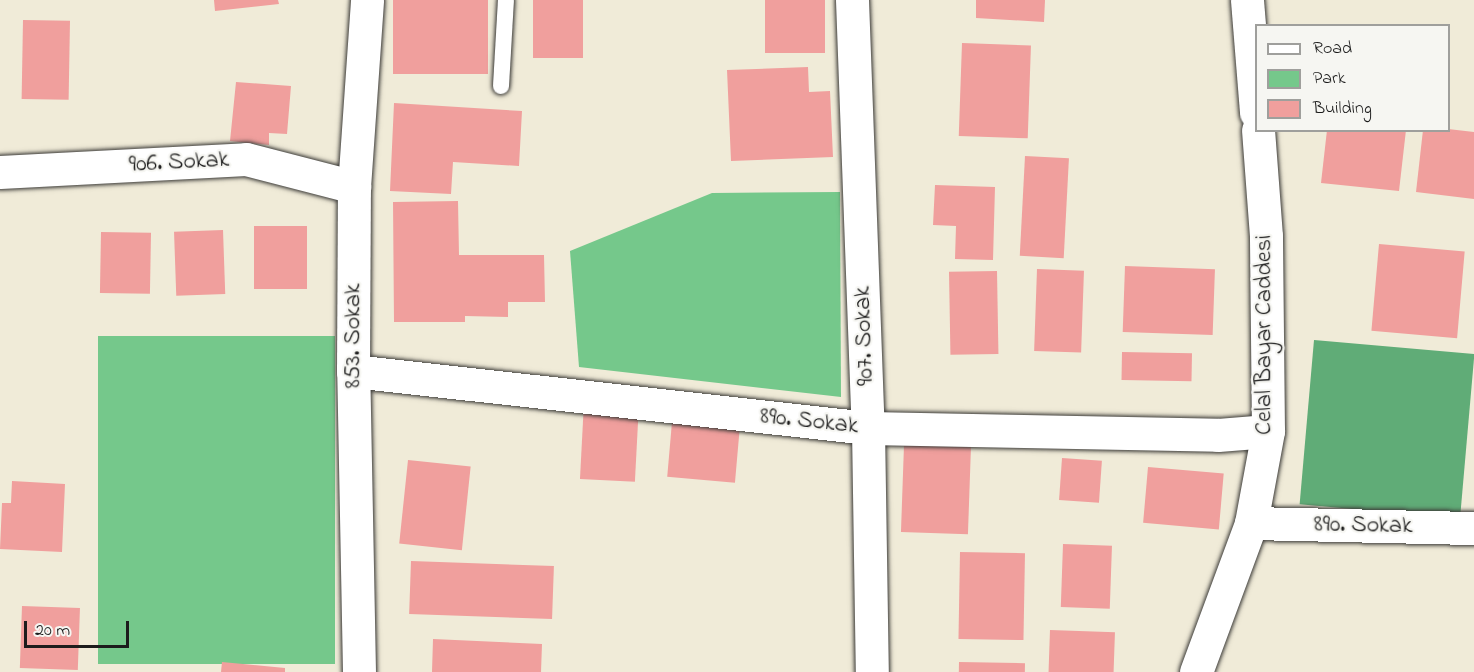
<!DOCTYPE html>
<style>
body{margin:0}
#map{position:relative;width:1474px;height:672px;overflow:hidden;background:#f0ebd8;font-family:"Indie Flower",sans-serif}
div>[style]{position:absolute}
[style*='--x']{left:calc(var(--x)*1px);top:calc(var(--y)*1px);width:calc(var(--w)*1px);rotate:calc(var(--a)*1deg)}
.green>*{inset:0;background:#75c88b;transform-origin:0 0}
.forest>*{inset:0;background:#60ac77;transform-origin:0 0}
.building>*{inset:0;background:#f09f9d;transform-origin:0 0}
.roads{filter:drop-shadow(0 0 2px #3c3b38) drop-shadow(0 0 2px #3c3b38)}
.service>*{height:16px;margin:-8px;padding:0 8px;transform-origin:8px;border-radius:8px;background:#fff}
.minor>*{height:33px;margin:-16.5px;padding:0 16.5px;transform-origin:16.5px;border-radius:16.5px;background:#fff}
.tertiary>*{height:33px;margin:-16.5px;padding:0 16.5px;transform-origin:16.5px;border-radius:16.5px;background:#fff}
span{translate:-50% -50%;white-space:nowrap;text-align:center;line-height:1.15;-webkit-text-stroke:4.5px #f6f6f2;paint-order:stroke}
.street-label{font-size:24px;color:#1c1c1c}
.legend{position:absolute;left:1255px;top:24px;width:195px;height:108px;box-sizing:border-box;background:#f6f6f2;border:2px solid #9f9f9c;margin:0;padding:8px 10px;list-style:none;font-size:18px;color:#1c1c1c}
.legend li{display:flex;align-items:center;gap:12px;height:30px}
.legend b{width:30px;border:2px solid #9f9f9c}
.scale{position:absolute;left:24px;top:621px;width:105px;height:27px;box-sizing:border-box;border:3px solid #1c1c1c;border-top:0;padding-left:8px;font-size:18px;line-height:21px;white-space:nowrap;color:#1c1c1c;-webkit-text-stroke:4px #f6f6f2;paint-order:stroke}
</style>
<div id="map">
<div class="green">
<div style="clip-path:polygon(840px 192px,841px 397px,579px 367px,570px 251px,712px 193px)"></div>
<div style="left:335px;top:336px;width:328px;height:237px;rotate:90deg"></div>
</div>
<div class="forest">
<div style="left:1314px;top:340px;width:161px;height:165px;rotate:5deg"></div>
</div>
<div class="building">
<div style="clip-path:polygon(214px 0,278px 0,279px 4px,215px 11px)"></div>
<div style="left:393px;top:0;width:95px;height:74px"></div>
<div style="left:533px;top:0;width:50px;height:58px"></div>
<div style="left:765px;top:0;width:60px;height:53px"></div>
<div style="clip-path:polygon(976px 0,1045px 0,1044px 22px,976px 18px)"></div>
<div style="left:23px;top:20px;width:47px;height:79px;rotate:1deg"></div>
<div style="left:962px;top:43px;width:69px;height:93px;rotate:2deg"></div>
<div style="clip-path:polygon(808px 67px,809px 92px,830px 91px,833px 157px,731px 161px,727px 70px)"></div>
<div style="clip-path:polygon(236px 82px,291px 86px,287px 134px,269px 133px,269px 145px,230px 141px)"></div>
<div style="clip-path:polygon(394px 103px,522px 111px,519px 166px,453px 162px,451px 194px,390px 191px)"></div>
<div style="clip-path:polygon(1448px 129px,1474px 132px,1474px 199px,1416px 192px,1423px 130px)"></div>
<div style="clip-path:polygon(1327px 130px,1406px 130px,1399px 191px,1321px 183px)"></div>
<div style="left:1025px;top:156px;width:44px;height:100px;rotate:3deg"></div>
<div style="clip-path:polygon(935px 185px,995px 187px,993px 260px,955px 259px,956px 226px,933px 225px)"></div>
<div style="clip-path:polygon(458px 201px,459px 255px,544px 255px,545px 302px,508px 302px,508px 317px,465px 316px,465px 322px,394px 322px,393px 202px)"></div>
<div style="left:254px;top:226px;width:53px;height:63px"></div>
<div style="left:223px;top:230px;width:64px;height:49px;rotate:88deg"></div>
<div style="left:101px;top:232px;width:50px;height:61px;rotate:1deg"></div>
<div style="left:1379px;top:244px;width:86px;height:87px;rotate:5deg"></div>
<div style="left:1125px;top:266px;width:90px;height:66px;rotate:2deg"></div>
<div style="left:1037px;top:269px;width:47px;height:82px;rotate:2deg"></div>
<div style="left:997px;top:271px;width:83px;height:48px;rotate:89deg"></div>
<div style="left:1122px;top:352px;width:70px;height:28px;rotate:1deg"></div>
<div style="left:584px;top:402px;width:55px;height:77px;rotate:3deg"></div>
<div style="left:672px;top:422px;width:68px;height:55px;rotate:5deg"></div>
<div style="left:904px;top:445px;width:67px;height:87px;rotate:2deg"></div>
<div style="left:1062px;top:458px;width:40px;height:42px;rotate:4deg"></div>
<div style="left:408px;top:460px;width:63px;height:84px;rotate:6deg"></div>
<div style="left:1148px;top:467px;width:76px;height:56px;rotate:5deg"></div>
<div style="clip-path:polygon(12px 481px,65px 484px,62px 552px,0 549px,2px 503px,11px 503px)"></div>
<div style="left:1063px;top:544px;width:49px;height:63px;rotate:2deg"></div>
<div style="left:960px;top:552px;width:65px;height:87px;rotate:1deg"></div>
<div style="left:411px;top:561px;width:143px;height:53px;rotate:2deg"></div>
<div style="left:22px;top:606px;width:58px;height:62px;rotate:2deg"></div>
<div style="left:1050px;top:630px;width:65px;height:42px;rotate:2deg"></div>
<div style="clip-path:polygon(433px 639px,542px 644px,541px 672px,432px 672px)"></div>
<div style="clip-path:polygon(222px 662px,285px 668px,285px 672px,221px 672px)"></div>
<div style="left:959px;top:662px;width:66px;height:10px;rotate:1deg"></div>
</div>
<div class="roads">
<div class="service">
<div style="--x:501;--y:86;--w:86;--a:-86.7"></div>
</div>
<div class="minor">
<div style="--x:852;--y:0;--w:428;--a:87.9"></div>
<div style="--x:868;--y:428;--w:244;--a:89.1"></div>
<div style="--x:0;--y:172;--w:246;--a:-3"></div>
<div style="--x:246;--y:159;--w:112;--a:14.5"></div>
<div style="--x:353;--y:371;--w:518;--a:6.32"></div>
<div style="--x:868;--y:428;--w:350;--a:1.1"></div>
<div style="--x:1218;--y:435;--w:50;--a:-4.6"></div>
<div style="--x:1251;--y:523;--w:223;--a:1.3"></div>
<div style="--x:359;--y:672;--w:301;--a:-91.1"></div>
<div style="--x:353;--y:371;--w:184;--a:-89.7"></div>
<div style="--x:354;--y:187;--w:187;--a:-86"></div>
</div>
<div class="tertiary">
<div style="--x:1247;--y:0;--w:113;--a:85.4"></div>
<div style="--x:1196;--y:672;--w:159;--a:-69.7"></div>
<div style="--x:1251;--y:523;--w:94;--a:-79.5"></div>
<div style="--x:1268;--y:431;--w:195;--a:-90.6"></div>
<div style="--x:1266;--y:236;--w:106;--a:-94.3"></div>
</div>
</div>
<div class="street-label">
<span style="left:179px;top:163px;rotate:-3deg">906. Sokak</span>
<span style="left:1265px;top:335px;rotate:-90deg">Celal Bayar Caddesi</span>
<span style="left:354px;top:336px;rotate:-90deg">853. Sokak</span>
<span style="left:865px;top:336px;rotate:-92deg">907. Sokak</span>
<span style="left:809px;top:422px;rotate:6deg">890. Sokak</span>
<span style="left:1363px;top:526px;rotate:1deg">890. Sokak</span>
</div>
<ul class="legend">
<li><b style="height:8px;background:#fff"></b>Road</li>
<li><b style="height:16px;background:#75c88b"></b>Park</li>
<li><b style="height:16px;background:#f09f9d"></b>Building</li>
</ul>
<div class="scale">20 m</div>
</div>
